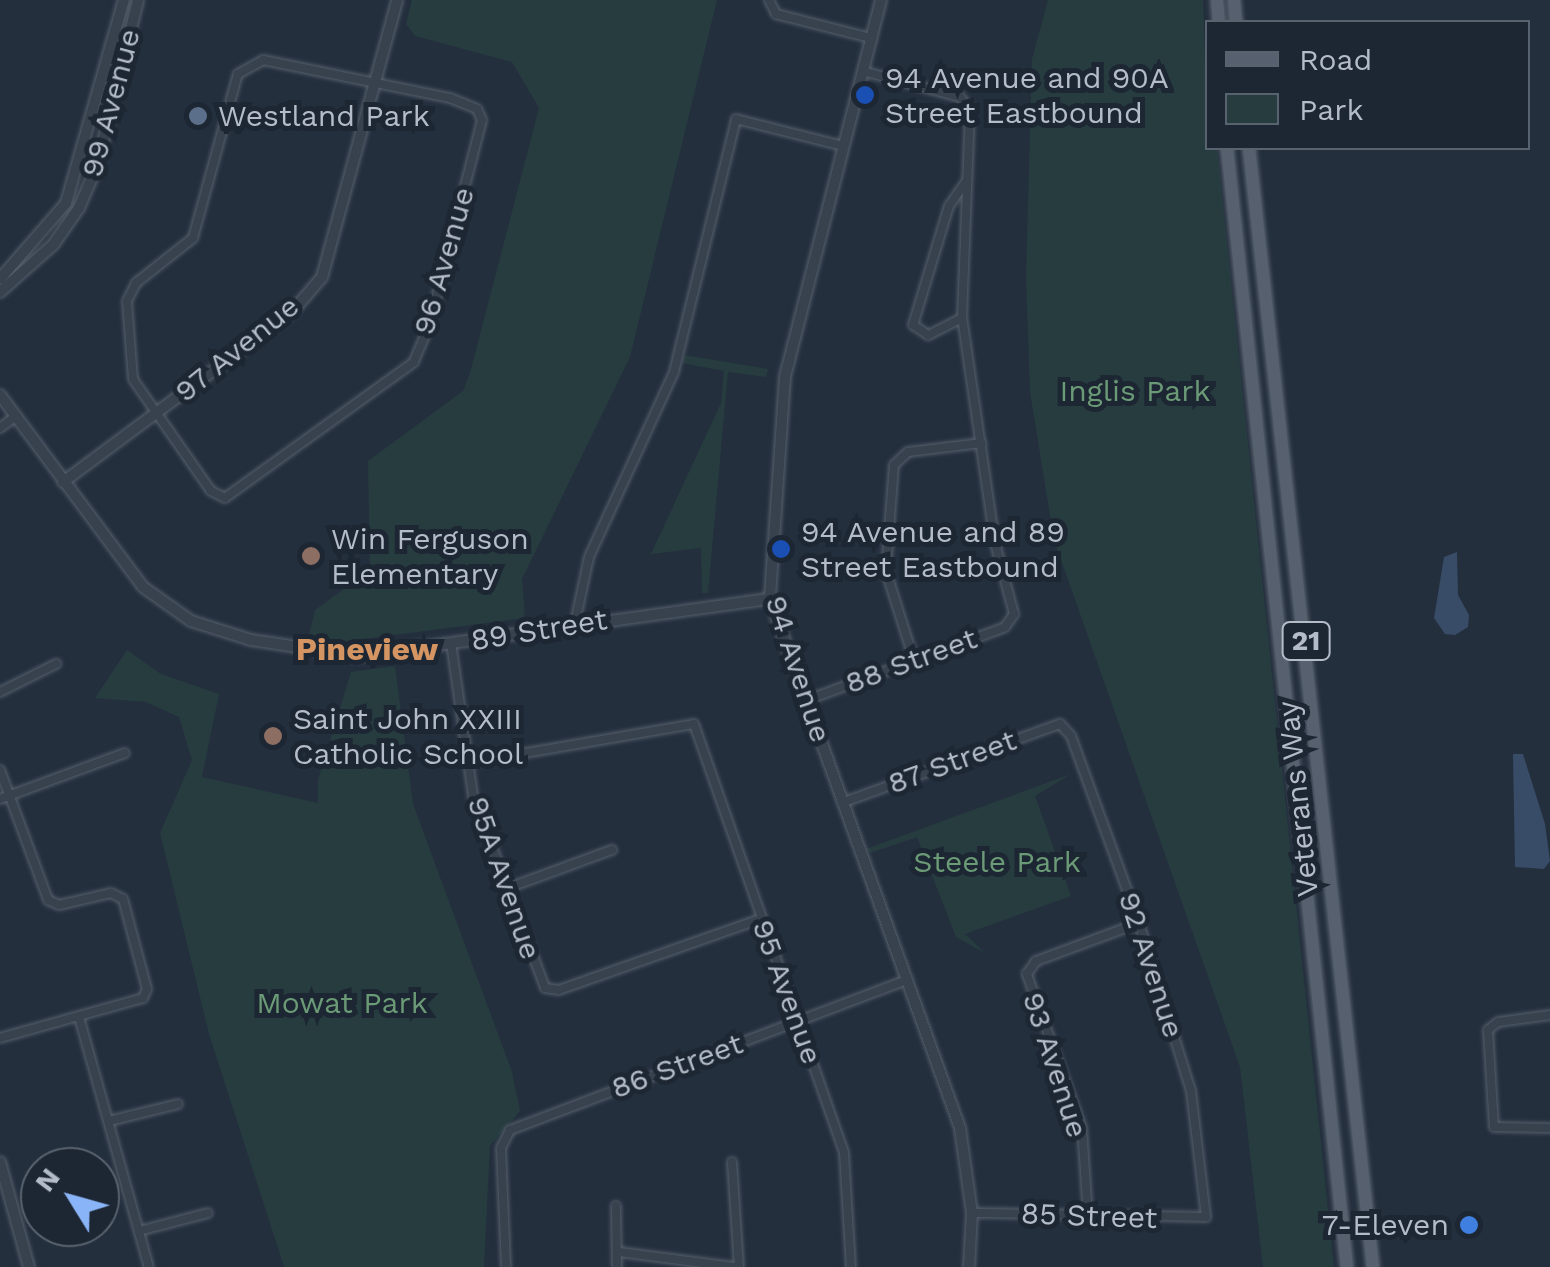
<!DOCTYPE html>
<style>
body{margin:0}
#map{position:relative;width:1550px;height:1267px;overflow:hidden;background:#242f3e;font-family:"Work Sans",sans-serif}
div>[style]{position:absolute}
[style*='--x']{left:calc(var(--x)*1px);top:calc(var(--y)*1px);width:calc(var(--w)*1px);rotate:calc(var(--a)*1deg)}
.green>*{inset:0;background:#263c3f}
.water>*{inset:0;background:#394c67}
.roads{filter:drop-shadow(0 0 2px #565f6c) drop-shadow(0 0 2px #565f6c)}
.minor>*{height:8px;margin:-4px;padding:0 4px;transform-origin:4px;border-radius:4px;background:#38414e}
.tertiary>*{height:10px;margin:-5px;padding:0 5px;transform-origin:5px;border-radius:5px;background:#38414e}
.primary>*{height:12px;margin:-6px;padding:0 6px;transform-origin:6px;border-radius:6px;background:#56606e}
.dots>*{width:28px;height:28px;translate:-50% -50%;box-sizing:border-box;border:5px solid #1d2633;border-radius:50%}
span{translate:-50% -50%;white-space:nowrap;text-align:center;line-height:1.15;-webkit-text-stroke:10px #1d2633;paint-order:stroke}
.shield-label span{padding:2px 8px;background:#1d2633;border:2px solid;border-radius:8px;-webkit-text-stroke-width:0}
.shield-label{font-size:28px;color:#b4bcc9;font-weight:700}
.poi-label{font-size:30px;color:#b4bcc9}
.left{translate:0 -50%;text-align:left}
.right{translate:-100% -50%;text-align:right}
.street-label{font-size:30px;color:#b4bcc9}
.park-label{font-size:30px;color:#6b9a76}
.neighbourhood-label{font-size:32px;color:#d59563;font-weight:700}
.legend{position:absolute;left:1205px;top:20px;width:325px;height:130px;box-sizing:border-box;background:#1d2633;border:2px solid #59626f;margin:0;padding:12px 18px;list-style:none;font-size:30px;color:#b4bcc9}
.legend li{display:flex;align-items:center;gap:20px;height:50px}
.legend b{width:50px;border:2px solid #59626f}
.north{position:absolute;left:20px;top:1147px;width:100px;height:100px;box-sizing:border-box;background:#1d2633;border:2px solid #59626f;border-radius:50%;rotate:307deg;font-size:28px;font-weight:700;line-height:40px;text-align:center;color:#b4bcc9}
.north::after{content:'';display:block;margin:auto;width:35px;height:45px;background:#8ab4f8;clip-path:polygon(50% 0,100% 100%,50% 72%,0 100%)}
</style>
<div id="map">
<div class="green">
<div style="clip-path:polygon(412px 0,717px 0,630px 357px,522px 579px,525px 618px,332px 643px,308px 639px,315px 610px,370px 570px,368px 461px,463px 391px,470px 373px,539px 108px,512px 62px,415px 36px,406px 24px)"></div>
<div style="clip-path:polygon(1048px 0,1203px 0,1208px 148px,1217px 148px,1334px 1267px,1263px 1267px,1240px 1067px,1054px 540px,1030px 392px,1026px 276px,1032px 59px)"></div>
<div style="clip-path:polygon(684px 355px,768px 369px,766px 377px,728px 372px,708px 593px,702px 593px,701px 548px,651px 554px,721px 403px,724px 371px,682px 363px)"></div>
<div style="clip-path:polygon(127px 650px,161px 674px,219px 694px,202px 777px,318px 803px,318px 780px,351px 672px,395px 666px,413px 804px,512px 1072px,520px 1111px,490px 1146px,484px 1267px,284px 1267px,209px 1034px,160px 833px,192px 760px,179px 717px,146px 702px,95px 698px)"></div>
<div style="clip-path:polygon(1071px 774px,1035px 796px,1071px 896px,965px 934px,985px 953px,956px 937px,917px 837px,870px 853px,866px 849px)"></div>
</div>
<div class="water">
<div style="clip-path:polygon(1457px 552px,1458px 595px,1469px 615px,1468px 627px,1455px 635px,1445px 634px,1434px 618px,1444px 557px)"></div>
<div style="clip-path:polygon(1513px 754px,1523px 754px,1545px 824px,1550px 861px,1544px 869px,1515px 867px)"></div>
</div>
<div class="roads">
<div class="minor">
<div style="--x:769;--y:0;--w:16;--a:63"></div>
<div style="--x:776;--y:14;--w:98;--a:14.2"></div>
<div style="--x:263;--y:60;--w:191;--a:11.5"></div>
<div style="--x:450;--y:98;--w:29;--a:22"></div>
<div style="--x:477;--y:109;--w:12;--a:66"></div>
<div style="--x:482;--y:120;--w:213;--a:104.4"></div>
<div style="--x:429;--y:326;--w:39;--a:113"></div>
<div style="--x:414;--y:362;--w:233;--a:144.3"></div>
<div style="--x:225;--y:498;--w:16;--a:-153"></div>
<div style="--x:211;--y:491;--w:136;--a:-124.9"></div>
<div style="--x:133;--y:379;--w:78;--a:-94.4"></div>
<div style="--x:127;--y:301;--w:20;--a:-63"></div>
<div style="--x:136;--y:283;--w:73;--a:-38.3"></div>
<div style="--x:193;--y:238;--w:170;--a:-74.7"></div>
<div style="--x:238;--y:74;--w:29;--a:-29"></div>
<div style="--x:962;--y:318;--w:38;--a:153"></div>
<div style="--x:928;--y:335;--w:18;--a:-146"></div>
<div style="--x:913;--y:325;--w:124;--a:-73.2"></div>
<div style="--x:949;--y:206;--w:29;--a:-55"></div>
<div style="--x:0;--y:428;--w:20;--a:-37"></div>
<div style="--x:575;--y:623;--w:67;--a:-78"></div>
<div style="--x:589;--y:557;--w:204;--a:-65.3"></div>
<div style="--x:674;--y:372;--w:260;--a:-76.2"></div>
<div style="--x:736;--y:119;--w:110;--a:14.2"></div>
<div style="--x:451;--y:643;--w:155;--a:81.8"></div>
<div style="--x:473;--y:796;--w:205;--a:69.4"></div>
<div style="--x:545;--y:988;--w:14;--a:8"></div>
<div style="--x:559;--y:990;--w:214;--a:-19.4"></div>
<div style="--x:914;--y:660;--w:93;--a:-107.5"></div>
<div style="--x:886;--y:571;--w:106;--a:-85.7"></div>
<div style="--x:894;--y:465;--w:19;--a:-43"></div>
<div style="--x:908;--y:452;--w:74;--a:-7"></div>
<div style="--x:0;--y:692;--w:63;--a:-26.6"></div>
<div style="--x:807;--y:700;--w:211;--a:-20.2"></div>
<div style="--x:1005;--y:627;--w:16;--a:-55"></div>
<div style="--x:1014;--y:614;--w:73;--a:-105"></div>
<div style="--x:995;--y:543;--w:227;--a:-98.3"></div>
<div style="--x:962;--y:318;--w:209;--a:-87.8"></div>
<div style="--x:970;--y:109;--w:16;--a:-130"></div>
<div style="--x:960;--y:97;--w:101;--a:-165.1"></div>
<div style="--x:468;--y:763;--w:229;--a:-9.8"></div>
<div style="--x:694;--y:724;--w:454;--a:70.7"></div>
<div style="--x:844;--y:1153;--w:114;--a:86.5"></div>
<div style="--x:0;--y:770;--w:139;--a:69.7"></div>
<div style="--x:48;--y:900;--w:12;--a:24"></div>
<div style="--x:59;--y:905;--w:53;--a:-13"></div>
<div style="--x:111;--y:893;--w:13;--a:27"></div>
<div style="--x:123;--y:899;--w:93;--a:75.1"></div>
<div style="--x:147;--y:989;--w:10;--a:114"></div>
<div style="--x:143;--y:998;--w:148;--a:164.4"></div>
<div style="--x:0;--y:799;--w:133;--a:-20.2"></div>
<div style="--x:844;--y:802;--w:230;--a:-19.9"></div>
<div style="--x:1060;--y:724;--w:16;--a:47"></div>
<div style="--x:1071;--y:736;--w:199;--a:70"></div>
<div style="--x:1139;--y:923;--w:176;--a:72.8"></div>
<div style="--x:1191;--y:1091;--w:127;--a:83.2"></div>
<div style="--x:1206;--y:1217;--w:234;--a:-179"></div>
<div style="--x:508;--y:888;--w:111;--a:-20.1"></div>
<div style="--x:1550;--y:1015;--w:52;--a:172.3"></div>
<div style="--x:1498;--y:1022;--w:13;--a:141"></div>
<div style="--x:1488;--y:1030;--w:97;--a:86.5"></div>
<div style="--x:1494;--y:1127;--w:56;--a:1"></div>
<div style="--x:79;--y:1017;--w:260;--a:74.4"></div>
<div style="--x:109;--y:1121;--w:71;--a:-13.8"></div>
<div style="--x:732;--y:1162;--w:105;--a:86.2"></div>
<div style="--x:616;--y:1206;--w:61;--a:89.1"></div>
<div style="--x:1088;--y:1216;--w:88;--a:-93.9"></div>
<div style="--x:1082;--y:1128;--w:164;--a:-109.7"></div>
<div style="--x:1027;--y:974;--w:16;--a:-55"></div>
<div style="--x:1036;--y:961;--w:110;--a:-20.3"></div>
<div style="--x:139;--y:1231;--w:71;--a:-14.6"></div>
<div style="--x:619;--y:1252;--w:116;--a:7.4"></div>
<div style="--x:506;--y:1267;--w:119;--a:-92.4"></div>
<div style="--x:501;--y:1148;--w:20;--a:-63"></div>
<div style="--x:510;--y:1130;--w:425;--a:-20.7"></div>
</div>
<div class="tertiary">
<div style="--x:881;--y:0;--w:389;--a:104.3"></div>
<div style="--x:785;--y:377;--w:223;--a:93.9"></div>
<div style="--x:770;--y:599;--w:562;--a:70.24"></div>
<div style="--x:960;--y:1128;--w:86;--a:82"></div>
<div style="--x:972;--y:1213;--w:54;--a:93.2"></div>
<div style="--x:0;--y:279;--w:101;--a:-49"></div>
<div style="--x:66;--y:203;--w:211;--a:-74.1"></div>
<div style="--x:0;--y:292;--w:71;--a:-41.6"></div>
<div style="--x:53;--y:245;--w:45;--a:-54.9"></div>
<div style="--x:79;--y:208;--w:46;--a:-66.8"></div>
<div style="--x:97;--y:166;--w:171;--a:-76.1"></div>
<div style="--x:0;--y:395;--w:239;--a:53.3"></div>
<div style="--x:143;--y:587;--w:59;--a:35.3"></div>
<div style="--x:191;--y:621;--w:63;--a:17.6"></div>
<div style="--x:251;--y:640;--w:108;--a:8.5"></div>
<div style="--x:358;--y:656;--w:416;--a:-7.9"></div>
<div style="--x:63;--y:482;--w:287;--a:-36.6"></div>
<div style="--x:293;--y:311;--w:45;--a:-49.5"></div>
<div style="--x:322;--y:277;--w:287;--a:-74.8"></div>
<div style="--x:0;--y:1162;--w:109;--a:74.6"></div>
</div>
<div class="primary">
<div style="--x:1217;--y:0;--w:22;--a:85"></div>
<div style="--x:1234;--y:0;--w:22;--a:85"></div>
<div style="--x:1227;--y:148;--w:1125;--a:83.88"></div>
<div style="--x:1249;--y:148;--w:1126;--a:83.68"></div>
</div>
</div>
<div class="dots">
<div style="left:865px;top:95px;background:#1a4fb4"></div>
<div style="left:198px;top:116px;background:#5c6f8a"></div>
<div style="left:781px;top:549px;background:#1a4fb4"></div>
<div style="left:311px;top:556px;background:#8d6e63"></div>
<div style="left:273px;top:736px;background:#8d6e63"></div>
<div style="left:1469px;top:1225px;background:#3f7fe0"></div>
</div>
<div class="shield-label">
<span style="left:1306px;top:641px">21</span>
</div>
<div class="poi-label">
<span class="left" style="left:885px;top:95px">94 Avenue and 90A<br>Street Eastbound</span>
<span class="left" style="left:218px;top:116px">Westland Park</span>
<span class="left" style="left:801px;top:549px">94 Avenue and 89<br>Street Eastbound</span>
<span class="left" style="left:331px;top:556px">Win Ferguson<br>Elementary</span>
<span class="left" style="left:293px;top:736px">Saint John XXIII<br>Catholic School</span>
<span class="right" style="left:1449px;top:1225px">7-Eleven</span>
</div>
<div class="street-label">
<span style="left:111px;top:103px;rotate:-75deg">99 Avenue</span>
<span style="left:444px;top:261px;rotate:-74deg">96 Avenue</span>
<span style="left:237px;top:349px;rotate:-39deg">97 Avenue</span>
<span style="left:539px;top:630px;rotate:-9deg">89 Street</span>
<span style="left:911px;top:661px;rotate:-20deg">88 Street</span>
<span style="left:798px;top:669px;rotate:72deg">94 Avenue</span>
<span style="left:952px;top:762px;rotate:-20deg">87 Street</span>
<span style="left:1298px;top:799px;rotate:-96deg">Veterans Way</span>
<span style="left:504px;top:878px;rotate:71deg">95A Avenue</span>
<span style="left:1151px;top:965px;rotate:72deg">92 Avenue</span>
<span style="left:787px;top:992px;rotate:70deg">95 Avenue</span>
<span style="left:1055px;top:1065px;rotate:72deg">93 Avenue</span>
<span style="left:677px;top:1066px;rotate:-20deg">86 Street</span>
<span style="left:1089px;top:1216px;rotate:2deg">85 Street</span>
</div>
<div class="park-label">
<span style="left:1135px;top:391px">Inglis Park</span>
<span style="left:997px;top:862px">Steele Park</span>
<span style="left:342px;top:1003px">Mowat Park</span>
</div>
<div class="neighbourhood-label">
<span style="left:367px;top:649px">Pineview</span>
</div>
<ul class="legend">
<li><b style="height:12px;background:#56606e"></b>Road</li>
<li><b style="height:28px;background:#263c3f"></b>Park</li>
</ul>
<div class="north">N</div>
</div>
